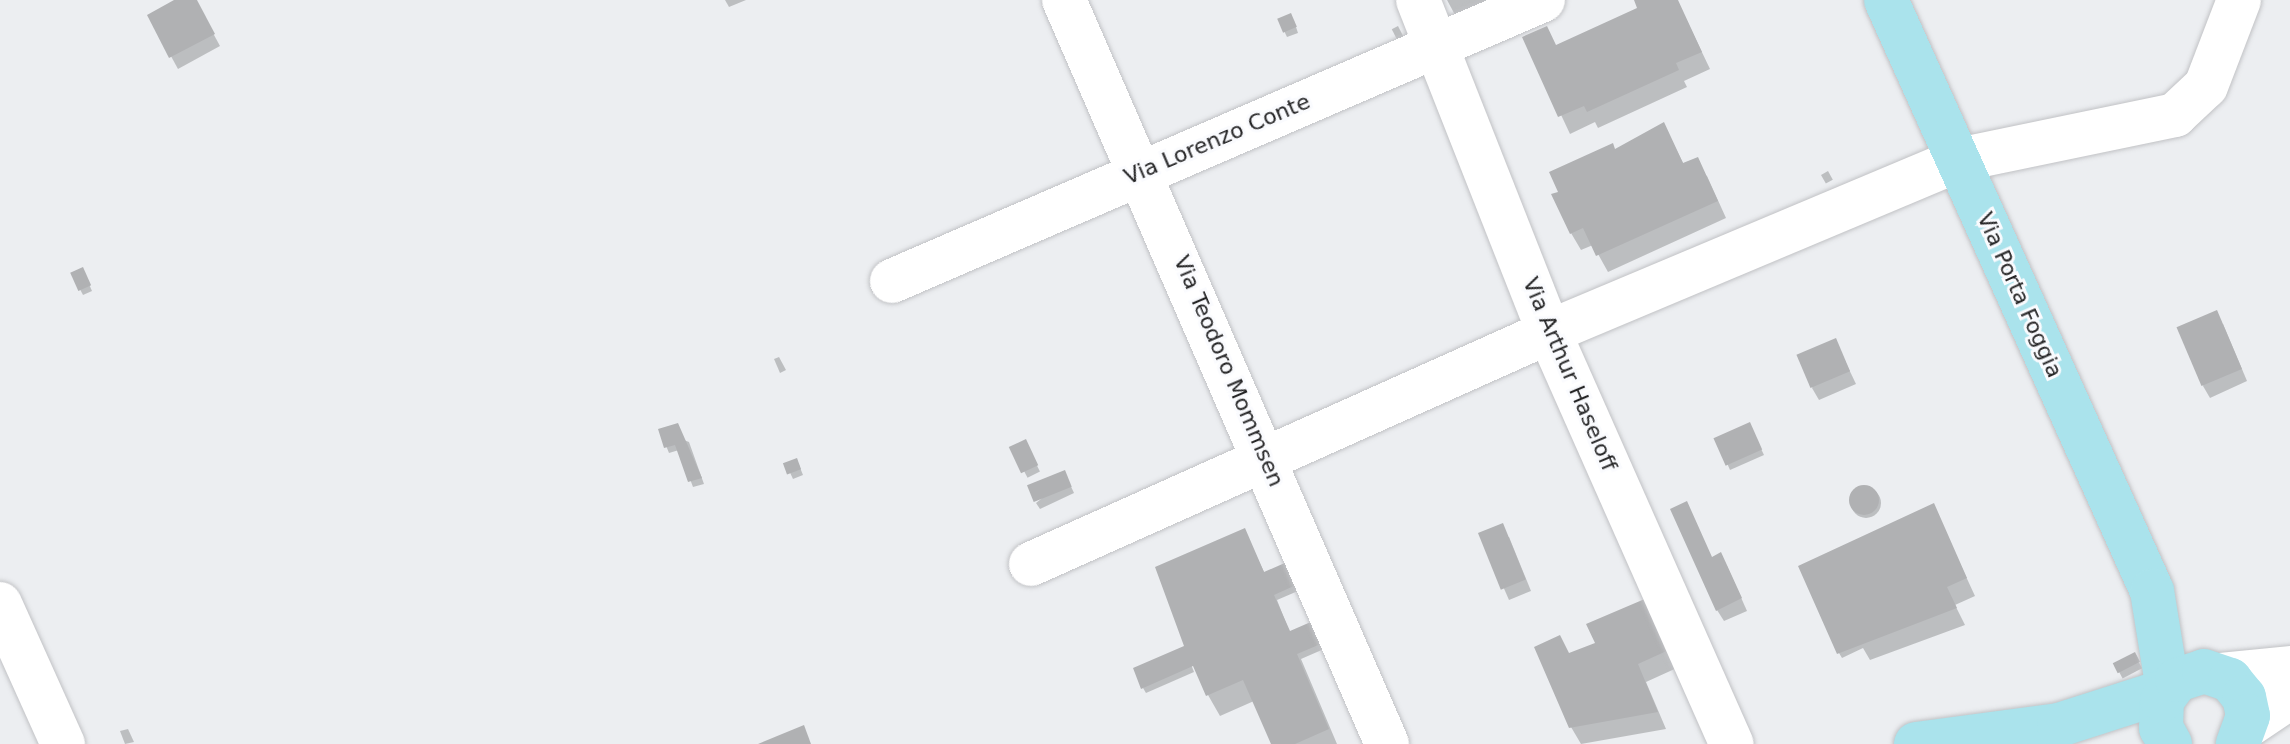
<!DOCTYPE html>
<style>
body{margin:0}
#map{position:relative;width:2290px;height:744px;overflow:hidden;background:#eceef1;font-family:"DejaVu Sans",sans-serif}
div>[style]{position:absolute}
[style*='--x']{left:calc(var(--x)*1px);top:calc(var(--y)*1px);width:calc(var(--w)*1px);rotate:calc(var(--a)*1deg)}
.shadow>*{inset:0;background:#0003;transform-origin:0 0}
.round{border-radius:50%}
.building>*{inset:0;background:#b0b1b3;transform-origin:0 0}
.roads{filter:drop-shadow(0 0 2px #c1c2c5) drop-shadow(0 0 2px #c1c2c5)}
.minor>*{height:44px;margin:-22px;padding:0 22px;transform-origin:22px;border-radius:22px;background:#fff}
.major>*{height:44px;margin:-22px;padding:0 22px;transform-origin:22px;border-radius:22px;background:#aae3ec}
span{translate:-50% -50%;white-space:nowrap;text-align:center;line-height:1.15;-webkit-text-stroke:6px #fafbfe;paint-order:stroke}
.street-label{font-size:22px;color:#252526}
</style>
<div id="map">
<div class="shadow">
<div style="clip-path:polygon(179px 0,195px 0,220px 46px,178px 69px,149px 16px)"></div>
<div style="clip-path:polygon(725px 0,746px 0,729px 7px)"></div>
<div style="clip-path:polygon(1447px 0,1521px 0,1461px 26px)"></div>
<div style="clip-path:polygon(1636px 0,1677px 0,1710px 69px,1684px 81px,1687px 87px,1598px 128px,1595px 122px,1570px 134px,1525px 38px,1555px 47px,1640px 9px)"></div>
<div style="clip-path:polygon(1279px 20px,1294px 21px,1298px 33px,1287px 37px)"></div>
<div style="left:1398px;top:26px;width:16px;height:7px;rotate:63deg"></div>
<div style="clip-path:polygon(1664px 125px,1684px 165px,1707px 176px,1726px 218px,1608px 272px,1593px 245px,1581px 250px,1571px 233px,1615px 151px)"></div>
<div style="left:1828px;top:171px;width:10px;height:8px;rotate:61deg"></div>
<div style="clip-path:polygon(72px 274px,85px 275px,92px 291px,83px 295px)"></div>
<div style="clip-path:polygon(2223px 324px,2247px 381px,2210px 398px,2203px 386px)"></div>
<div style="clip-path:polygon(1835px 340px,1856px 384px,1819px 400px,1812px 388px)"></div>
<div style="clip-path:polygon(779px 357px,786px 370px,780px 373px,774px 359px)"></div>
<div style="clip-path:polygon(1752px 430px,1764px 455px,1730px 470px,1716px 438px)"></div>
<div style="clip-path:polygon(660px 431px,689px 442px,704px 484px,693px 487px,679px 450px,669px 453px)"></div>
<div style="left:1025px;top:442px;width:33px;height:14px;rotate:63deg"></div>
<div style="clip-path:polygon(786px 464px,799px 465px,803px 475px,793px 479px)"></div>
<div style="clip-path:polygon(1067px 478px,1074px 493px,1040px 509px,1036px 503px)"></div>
<div class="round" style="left:1851px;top:488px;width:30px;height:30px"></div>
<div style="clip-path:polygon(1933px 505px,1975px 596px,1955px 605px,1965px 625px,1870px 660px,1863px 648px,1842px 658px,1839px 653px)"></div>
<div style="clip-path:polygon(1244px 530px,1265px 574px,1286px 565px,1298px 591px,1277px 600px,1290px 633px,1312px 623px,1324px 649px,1301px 659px,1337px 744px,1273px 744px,1254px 701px,1220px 716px,1208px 695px)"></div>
<div style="clip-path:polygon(1481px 536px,1509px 537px,1531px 591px,1509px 600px)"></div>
<div style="clip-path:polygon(1711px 559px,1727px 566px,1747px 611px,1724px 621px,1717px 610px)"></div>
<div style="clip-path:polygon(1646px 600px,1679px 667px,1646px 682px,1666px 729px,1581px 744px,1571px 727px,1597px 644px)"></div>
<div style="clip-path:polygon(1187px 654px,1194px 672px,1146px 693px,1143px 688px)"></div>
<div style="left:2135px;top:655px;width:15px;height:22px;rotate:62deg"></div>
<div style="clip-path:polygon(128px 729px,134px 742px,125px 744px,120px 731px)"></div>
</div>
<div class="building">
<div style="clip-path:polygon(174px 0,197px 0,215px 34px,169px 58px,147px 15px)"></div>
<div style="clip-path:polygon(1634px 0,1678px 0,1702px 52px,1676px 63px,1679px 70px,1587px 112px,1584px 106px,1558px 117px,1522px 37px,1547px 26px,1556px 45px,1637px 8px)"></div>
<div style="left:1291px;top:13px;width:15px;height:15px;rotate:67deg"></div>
<div style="clip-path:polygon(1664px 122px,1683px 163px,1698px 157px,1718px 201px,1596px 256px,1583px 228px,1570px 234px,1551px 194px,1558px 192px,1549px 172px,1613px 143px,1615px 149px)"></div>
<div style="left:83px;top:267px;width:20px;height:14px;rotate:66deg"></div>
<div style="left:2217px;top:310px;width:64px;height:44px;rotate:67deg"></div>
<div style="left:1836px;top:338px;width:36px;height:43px;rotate:67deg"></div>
<div style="left:1750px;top:422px;width:30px;height:40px;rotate:66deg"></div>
<div style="clip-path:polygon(678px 423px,702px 478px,688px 482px,675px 445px,664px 448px,658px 429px)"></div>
<div style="left:1026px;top:439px;width:29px;height:19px;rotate:65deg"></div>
<div style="left:797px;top:458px;width:12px;height:15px;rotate:70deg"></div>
<div style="left:1065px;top:470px;width:18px;height:41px;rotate:68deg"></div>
<div class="round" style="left:1849px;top:485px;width:30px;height:30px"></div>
<div style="clip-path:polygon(1687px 501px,1712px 557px,1721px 552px,1742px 598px,1716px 611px,1670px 509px)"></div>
<div style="clip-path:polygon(1934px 503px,1967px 578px,1947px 587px,1957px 608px,1837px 654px,1798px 566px)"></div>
<div style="left:1503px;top:523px;width:61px;height:27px;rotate:68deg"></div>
<div style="clip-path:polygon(1245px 528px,1264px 572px,1287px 562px,1296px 585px,1274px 595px,1290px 631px,1313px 621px,1323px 643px,1297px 654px,1329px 729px,1295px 744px,1271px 744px,1243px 680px,1206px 696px,1193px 666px,1141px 689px,1133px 668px,1184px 646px,1155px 567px)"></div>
<div style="clip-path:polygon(1647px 598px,1671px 649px,1638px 664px,1658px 712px,1569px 728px,1534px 647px,1560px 635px,1569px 653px,1595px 643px,1586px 624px)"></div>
<div style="left:2135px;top:652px;width:11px;height:25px;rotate:63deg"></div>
<div style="clip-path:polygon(804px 725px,811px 744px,758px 744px)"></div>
</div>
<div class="roads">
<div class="minor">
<div style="--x:1064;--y:0;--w:811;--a:66.53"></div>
<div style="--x:1418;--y:0;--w:357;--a:68.5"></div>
<div style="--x:1549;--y:332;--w:451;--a:66.1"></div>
<div style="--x:892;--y:281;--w:709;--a:-23.35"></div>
<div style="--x:1031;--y:564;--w:568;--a:-24.13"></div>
<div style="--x:1549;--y:332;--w:444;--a:-22.8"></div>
<div style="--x:1958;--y:160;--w:222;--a:-11.7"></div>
<div style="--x:2175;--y:115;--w:42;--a:-43.1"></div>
<div style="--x:2206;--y:86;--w:92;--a:-69"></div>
<div style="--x:0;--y:604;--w:154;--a:65.8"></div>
<div style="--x:2221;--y:675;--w:69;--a:-5.8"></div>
<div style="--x:2247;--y:726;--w:52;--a:-34"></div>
</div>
<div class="major">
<div style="--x:1886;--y:0;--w:648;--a:65.77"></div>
<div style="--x:2152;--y:591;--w:100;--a:80.8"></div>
<div style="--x:1916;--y:744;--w:144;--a:-7.6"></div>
<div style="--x:2059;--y:725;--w:114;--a:-17.8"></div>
<div style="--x:2170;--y:744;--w:18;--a:-119"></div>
<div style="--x:2161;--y:728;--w:28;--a:-88"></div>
<div style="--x:2162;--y:700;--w:25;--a:-53"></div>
<div style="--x:2177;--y:680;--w:28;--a:-18"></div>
<div style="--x:2204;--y:671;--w:28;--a:19"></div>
<div style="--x:2230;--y:680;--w:22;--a:51"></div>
<div style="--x:2244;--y:697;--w:19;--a:78"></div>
<div style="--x:2248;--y:716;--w:30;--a:110"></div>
</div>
</div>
<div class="street-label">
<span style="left:1217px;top:139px;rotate:-23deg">Via Lorenzo Conte</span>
<span style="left:2020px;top:295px;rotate:66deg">Via Porta Foggia</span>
<span style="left:1229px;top:371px;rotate:67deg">Via Teodoro Mommsen</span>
<span style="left:1570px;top:374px;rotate:67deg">Via Arthur Haseloff</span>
</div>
</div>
